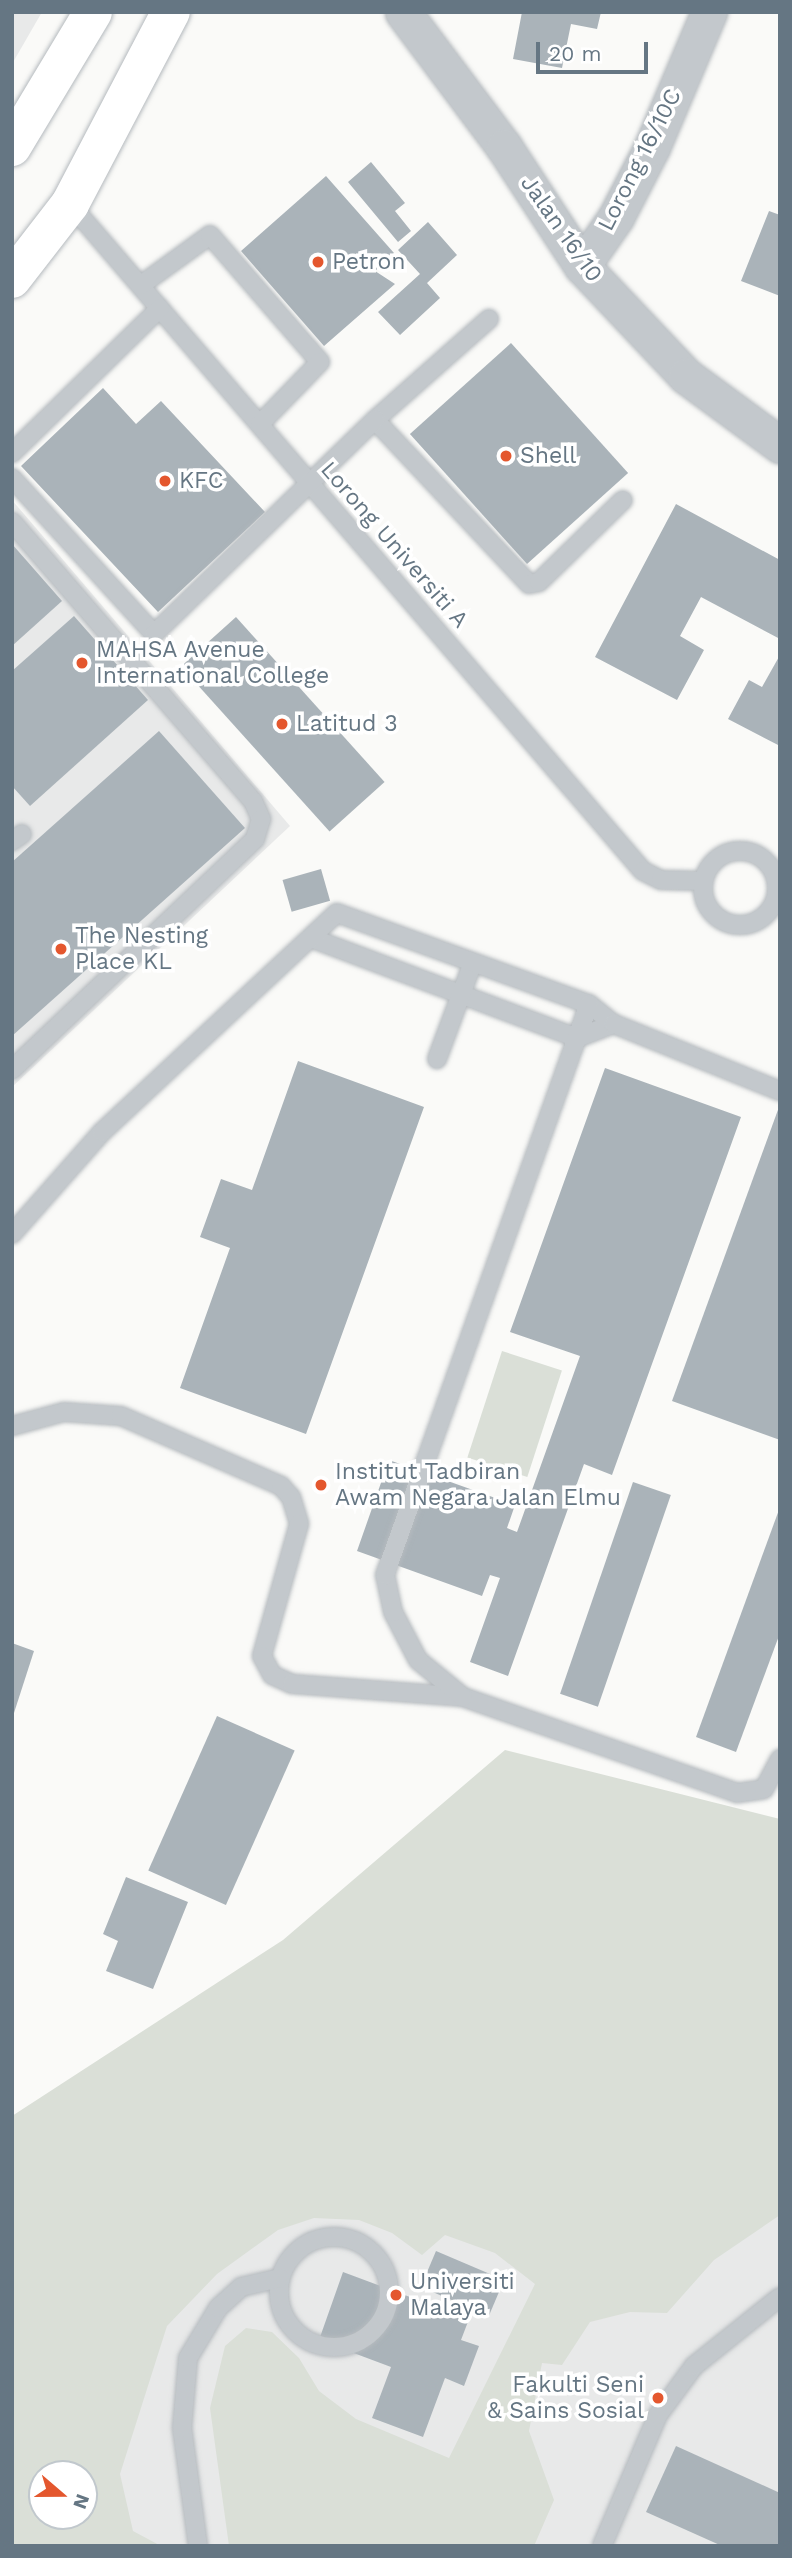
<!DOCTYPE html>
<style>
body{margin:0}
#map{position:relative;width:792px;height:2558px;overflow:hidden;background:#fafaf8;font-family:"Work Sans",sans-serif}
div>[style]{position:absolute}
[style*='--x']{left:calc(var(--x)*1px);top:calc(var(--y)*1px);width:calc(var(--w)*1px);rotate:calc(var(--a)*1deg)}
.built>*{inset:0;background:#e8e9e9}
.green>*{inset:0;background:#dadfd7;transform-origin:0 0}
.building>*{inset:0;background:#aab3b9;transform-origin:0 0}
.roads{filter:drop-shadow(0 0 2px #b5babe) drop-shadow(0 0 2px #b5babe)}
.service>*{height:18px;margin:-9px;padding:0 9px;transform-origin:9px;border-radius:9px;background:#c3c8cc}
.service>.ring{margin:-9px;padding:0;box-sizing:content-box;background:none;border:18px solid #c3c8cc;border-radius:50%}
.minor>*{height:35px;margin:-17.5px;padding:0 17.5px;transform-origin:17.5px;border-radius:17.5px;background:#c3c8cc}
.primary>*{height:38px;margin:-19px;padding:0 19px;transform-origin:19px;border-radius:19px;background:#fff}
.dots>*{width:19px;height:19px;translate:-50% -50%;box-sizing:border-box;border:4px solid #fff;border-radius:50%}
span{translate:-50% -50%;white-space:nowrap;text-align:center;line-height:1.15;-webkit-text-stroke:7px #fff;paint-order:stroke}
.street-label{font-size:23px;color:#657683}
.poi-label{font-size:23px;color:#657683}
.left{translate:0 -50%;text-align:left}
.right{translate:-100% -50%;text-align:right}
.frame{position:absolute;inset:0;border:14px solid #657683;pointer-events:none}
.north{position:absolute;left:28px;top:2460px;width:70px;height:70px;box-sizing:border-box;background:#fff;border:2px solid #c1c8cd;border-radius:50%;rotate:110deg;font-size:19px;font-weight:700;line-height:28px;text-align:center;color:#657683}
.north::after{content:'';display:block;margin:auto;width:24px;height:32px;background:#e4572e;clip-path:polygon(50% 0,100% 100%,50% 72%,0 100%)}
.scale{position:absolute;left:536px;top:42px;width:112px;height:32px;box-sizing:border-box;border:4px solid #657683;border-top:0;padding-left:9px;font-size:21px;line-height:24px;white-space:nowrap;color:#657683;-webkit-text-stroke:5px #fff;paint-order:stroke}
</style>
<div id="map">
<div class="built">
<div style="clip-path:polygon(12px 12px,42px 12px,12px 64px)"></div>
<div style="clip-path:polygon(12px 500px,290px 826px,12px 1087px)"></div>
<div style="clip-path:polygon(evenodd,780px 2025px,780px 2546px,12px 2546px,12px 2116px,780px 2025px,42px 2474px,84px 2474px,84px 2516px,42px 2516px,42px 2474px)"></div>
</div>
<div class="green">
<div style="left:502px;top:1351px;width:63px;height:112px;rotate:18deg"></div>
<div style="clip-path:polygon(evenodd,505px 1750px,780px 1819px,780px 2215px,714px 2260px,667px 2313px,630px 2312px,590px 2322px,562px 2365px,542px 2363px,529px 2431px,554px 2500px,534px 2546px,229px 2546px,210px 2408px,225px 2346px,246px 2328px,272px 2332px,299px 2358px,319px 2391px,356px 2419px,449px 2458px,535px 2284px,495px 2253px,445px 2235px,422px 2255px,392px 2233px,359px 2220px,314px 2218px,278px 2230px,217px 2274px,167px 2326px,120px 2474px,133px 2531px,161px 2546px,12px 2546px,12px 2116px,283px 1940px,505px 1750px,42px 2474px,84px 2474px,84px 2516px,42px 2516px,42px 2474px)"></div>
</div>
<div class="building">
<div style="clip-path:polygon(522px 12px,601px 12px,597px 29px,571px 24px,562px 68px,513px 59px)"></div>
<div style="clip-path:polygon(371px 162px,405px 203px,395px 211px,411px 231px,398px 242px,348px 182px)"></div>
<div style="clip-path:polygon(326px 176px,394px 253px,375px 271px,395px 284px,324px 346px,241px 251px)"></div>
<div style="clip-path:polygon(769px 211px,780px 215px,780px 296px,741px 281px)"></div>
<div style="clip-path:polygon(428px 222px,457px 255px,427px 283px,440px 298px,400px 335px,378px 312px,420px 274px,398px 250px)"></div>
<div style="left:511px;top:343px;width:175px;height:136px;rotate:48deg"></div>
<div style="clip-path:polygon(103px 388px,136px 424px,161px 401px,265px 512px,158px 612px,21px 466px)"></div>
<div style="clip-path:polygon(676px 504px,780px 560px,780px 639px,701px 597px,680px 636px,704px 650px,677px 700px,595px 657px)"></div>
<div style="clip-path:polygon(12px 544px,62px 601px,12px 646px)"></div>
<div style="clip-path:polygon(74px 616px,148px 700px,30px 806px,12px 786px,12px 671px)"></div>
<div style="left:236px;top:617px;width:222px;height:74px;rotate:48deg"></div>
<div style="clip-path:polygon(780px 655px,780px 746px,728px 719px,749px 680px,762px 687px)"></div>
<div style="clip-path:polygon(159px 731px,245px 828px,12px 1036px,12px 862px)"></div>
<div style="left:321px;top:869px;width:33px;height:40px;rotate:74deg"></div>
<div style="clip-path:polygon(298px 1061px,424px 1107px,306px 1434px,180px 1388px,230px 1248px,200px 1237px,221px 1179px,252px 1190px)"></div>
<div style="clip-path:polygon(605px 1068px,741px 1117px,612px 1475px,584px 1464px,508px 1676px,470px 1662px,500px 1578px,490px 1575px,482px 1596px,357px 1551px,389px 1460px,515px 1505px,507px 1528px,517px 1532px,580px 1356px,510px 1332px)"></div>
<div style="clip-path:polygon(779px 1107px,780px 1107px,780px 1440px,672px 1401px)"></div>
<div style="left:633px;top:1482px;width:40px;height:224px;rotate:19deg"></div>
<div style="clip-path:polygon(780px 1507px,780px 1633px,736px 1752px,696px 1737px)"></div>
<div style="clip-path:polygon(12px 1643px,34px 1651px,13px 1716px,12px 1716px)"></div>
<div style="left:217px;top:1716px;width:85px;height:169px;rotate:24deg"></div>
<div style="clip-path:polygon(126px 1877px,188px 1902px,153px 1989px,106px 1971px,118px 1941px,103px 1934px)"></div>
<div style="left:436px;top:2251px;width:74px;height:39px;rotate:23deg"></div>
<div style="clip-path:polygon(343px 2272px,469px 2319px,461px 2340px,479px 2346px,464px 2386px,445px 2378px,423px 2437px,372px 2418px,391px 2367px,319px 2340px)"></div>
<div style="clip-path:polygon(676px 2446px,780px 2493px,780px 2546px,722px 2546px,646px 2512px)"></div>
</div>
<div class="roads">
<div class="service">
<div style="--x:70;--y:204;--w:879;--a:49.34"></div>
<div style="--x:643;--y:871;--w:20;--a:27"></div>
<div style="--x:661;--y:880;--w:42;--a:1.4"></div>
<div style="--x:141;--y:285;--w:85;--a:-35.9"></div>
<div style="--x:210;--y:235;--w:168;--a:49.1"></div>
<div style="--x:320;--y:362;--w:86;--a:134.1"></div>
<div style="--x:489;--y:319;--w:152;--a:138.5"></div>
<div style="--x:375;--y:420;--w:225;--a:46.8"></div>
<div style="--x:529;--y:584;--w:10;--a:-11"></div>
<div style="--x:539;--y:582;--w:117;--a:-44.3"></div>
<div style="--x:12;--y:453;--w:207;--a:-44.4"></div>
<div style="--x:12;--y:478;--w:211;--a:47.7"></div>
<div style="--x:154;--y:634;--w:308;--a:-44.1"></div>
<div style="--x:12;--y:522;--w:369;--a:49.2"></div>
<div style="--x:253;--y:801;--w:20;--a:66"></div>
<div style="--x:261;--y:819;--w:21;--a:107"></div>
<div style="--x:255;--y:839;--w:335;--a:136.5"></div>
<div style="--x:12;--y:841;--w:12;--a:-35"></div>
<div class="ring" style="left:703px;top:851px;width:56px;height:56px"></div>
<div style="--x:311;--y:938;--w:284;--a:20.6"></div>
<div style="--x:577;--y:1038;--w:40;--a:-21"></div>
<div style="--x:437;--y:1059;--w:103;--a:-69.6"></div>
<div style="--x:12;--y:1234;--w:136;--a:-48.6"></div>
<div style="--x:102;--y:1132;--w:321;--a:-43"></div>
<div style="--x:337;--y:913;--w:268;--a:19.9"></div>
<div style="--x:589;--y:1004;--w:32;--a:39"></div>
<div style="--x:614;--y:1024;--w:179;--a:22"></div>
<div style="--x:12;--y:1426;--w:54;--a:-15.1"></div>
<div style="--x:64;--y:1412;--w:57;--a:4"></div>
<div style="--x:121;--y:1416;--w:175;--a:23.6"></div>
<div style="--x:281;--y:1486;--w:15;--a:48"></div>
<div style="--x:291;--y:1497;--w:28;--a:73"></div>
<div style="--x:299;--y:1524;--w:137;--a:105.7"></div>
<div style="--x:262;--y:1656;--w:21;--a:62"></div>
<div style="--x:272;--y:1675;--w:22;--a:24"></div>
<div style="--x:292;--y:1684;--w:171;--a:4.3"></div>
<div style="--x:463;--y:1697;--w:290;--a:19.3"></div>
<div style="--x:737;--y:1793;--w:27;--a:-8"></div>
<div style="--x:764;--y:1789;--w:34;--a:-62"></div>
<div style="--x:463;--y:1697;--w:58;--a:-140.6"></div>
<div style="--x:418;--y:1660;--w:54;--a:-117.5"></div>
<div style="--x:393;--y:1612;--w:38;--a:-102"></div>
<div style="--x:385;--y:1575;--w:606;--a:-70.34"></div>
<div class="ring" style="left:279px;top:2237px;width:92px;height:92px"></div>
<div style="--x:198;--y:2546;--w:119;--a:-97.7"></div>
<div style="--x:182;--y:2428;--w:70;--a:-85.1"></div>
<div style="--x:188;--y:2358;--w:58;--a:-59"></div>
<div style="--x:218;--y:2308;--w:31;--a:-42"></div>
<div style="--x:241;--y:2287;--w:40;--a:-13"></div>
<div style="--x:602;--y:2546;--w:142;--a:-66.9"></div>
<div style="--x:658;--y:2415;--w:61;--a:-53.7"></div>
<div style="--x:694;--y:2366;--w:110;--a:-38.7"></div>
</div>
<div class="minor">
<div style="--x:403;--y:12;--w:169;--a:53.2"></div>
<div style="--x:504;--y:147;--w:142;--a:56.8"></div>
<div style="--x:582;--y:266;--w:151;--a:46.6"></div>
<div style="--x:686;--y:376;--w:117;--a:36.3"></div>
<div style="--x:582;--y:266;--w:60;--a:-55.2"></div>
<div style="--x:616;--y:217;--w:79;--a:-62.8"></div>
<div style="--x:652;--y:147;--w:147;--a:-67.1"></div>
</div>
<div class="primary">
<div style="--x:12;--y:147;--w:157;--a:-59"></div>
<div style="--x:12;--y:279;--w:95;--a:-52.3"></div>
<div style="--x:70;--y:204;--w:217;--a:-62.3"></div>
</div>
</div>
<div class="dots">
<div style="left:318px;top:262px;background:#e4572e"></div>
<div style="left:506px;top:456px;background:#e4572e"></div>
<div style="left:165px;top:481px;background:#e4572e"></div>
<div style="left:82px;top:663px;background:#e4572e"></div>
<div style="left:282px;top:724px;background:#e4572e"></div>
<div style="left:61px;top:949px;background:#e4572e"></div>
<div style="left:321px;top:1485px;background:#e4572e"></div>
<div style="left:396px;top:2295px;background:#e4572e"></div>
<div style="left:658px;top:2398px;background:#e4572e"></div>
</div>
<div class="street-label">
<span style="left:640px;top:160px;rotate:-63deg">Lorong 16/10C</span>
<span style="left:561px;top:229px;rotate:55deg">Jalan 16/10</span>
<span style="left:394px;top:545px;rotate:49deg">Lorong Universiti A</span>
</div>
<div class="poi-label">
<span class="left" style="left:332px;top:262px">Petron</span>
<span class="left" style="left:520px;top:456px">Shell</span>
<span class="left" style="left:179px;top:481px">KFC</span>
<span class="left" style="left:96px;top:663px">MAHSA Avenue<br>International College</span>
<span class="left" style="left:296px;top:724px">Latitud 3</span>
<span class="left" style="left:75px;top:949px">The Nesting<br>Place KL</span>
<span class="left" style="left:335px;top:1485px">Institut Tadbiran<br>Awam Negara Jalan Elmu</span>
<span class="left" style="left:410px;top:2295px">Universiti<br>Malaya</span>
<span class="right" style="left:644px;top:2398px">Fakulti Seni<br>&amp; Sains Sosial</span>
</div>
<div class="frame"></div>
<div class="north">N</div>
<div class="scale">20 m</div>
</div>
